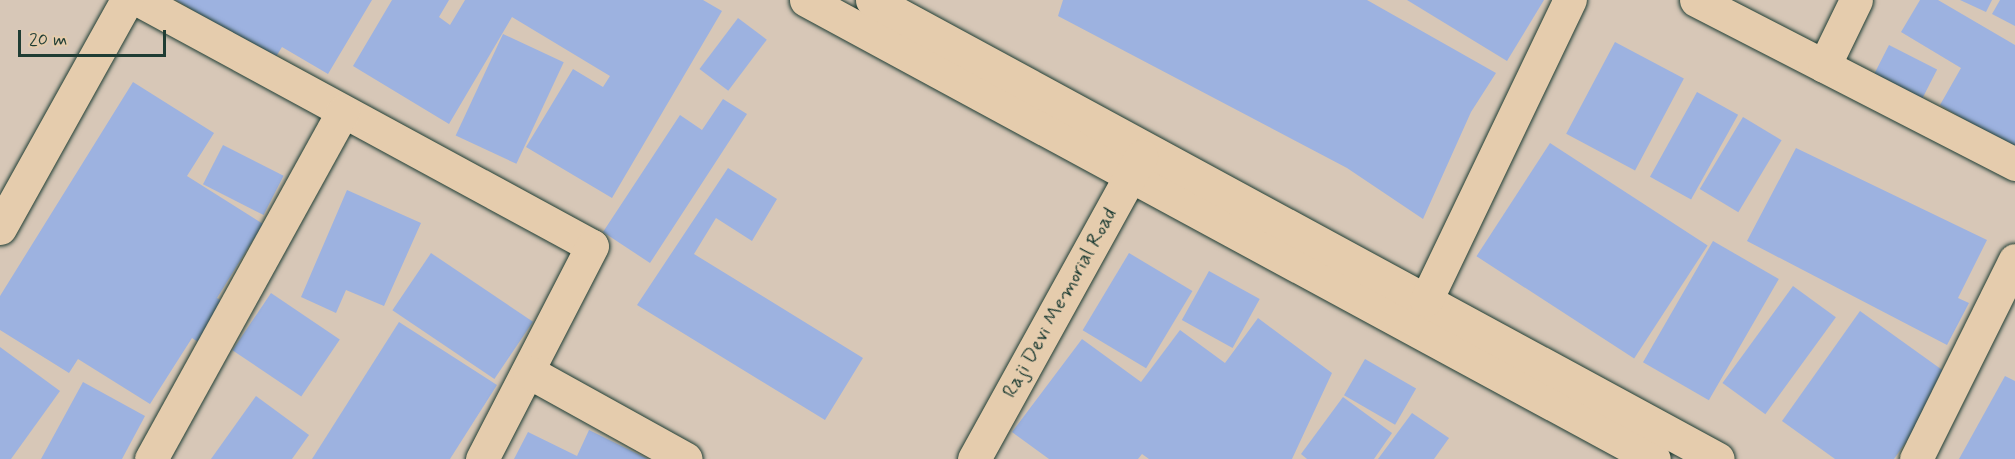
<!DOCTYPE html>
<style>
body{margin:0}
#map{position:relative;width:2015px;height:459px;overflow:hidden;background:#d7c7b7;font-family:Mynerve,sans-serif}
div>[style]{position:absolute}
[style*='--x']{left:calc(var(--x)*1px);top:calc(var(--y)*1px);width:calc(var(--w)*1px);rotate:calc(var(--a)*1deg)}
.building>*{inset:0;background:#9db2e0;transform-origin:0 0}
.roads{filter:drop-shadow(0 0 2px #1f3d34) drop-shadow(0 0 2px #1f3d34)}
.minor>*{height:33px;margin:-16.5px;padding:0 16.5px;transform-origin:16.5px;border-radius:16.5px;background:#e5ccad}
span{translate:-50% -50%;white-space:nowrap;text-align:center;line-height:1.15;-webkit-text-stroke:4.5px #e5ccad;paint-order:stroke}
.street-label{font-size:20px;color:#1f3d34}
.scale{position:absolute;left:18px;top:30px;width:148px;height:27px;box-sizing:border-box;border:3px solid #1f3d34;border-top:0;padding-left:8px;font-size:18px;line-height:21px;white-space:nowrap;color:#1f3d34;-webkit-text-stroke:4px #e5ccad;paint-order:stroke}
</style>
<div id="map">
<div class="building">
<div style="clip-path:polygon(176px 0,372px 0,328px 74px,282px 47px,274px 60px)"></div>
<div style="clip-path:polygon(392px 0,449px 0,439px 17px,450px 25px,465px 0,703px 0,722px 11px,612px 198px,526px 147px,573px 69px,603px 87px,610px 76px,512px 17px,449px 124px,353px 66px)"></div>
<div style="clip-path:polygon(1063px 0,1367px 0,1496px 73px,1471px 112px,1423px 219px,1347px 168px,1058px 16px)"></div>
<div style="clip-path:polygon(1407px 0,1544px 0,1507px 61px)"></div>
<div style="clip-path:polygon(1920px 0,1938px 0,2015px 45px,2015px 150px,1940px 105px,1961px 68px,1901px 32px)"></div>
<div style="clip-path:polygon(1960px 0,1992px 0,1986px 12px)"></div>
<div style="clip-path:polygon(2000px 0,2015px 0,2015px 26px,1992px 14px)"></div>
<div style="left:738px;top:18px;width:36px;height:64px;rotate:37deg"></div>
<div style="left:503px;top:34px;width:67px;height:112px;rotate:25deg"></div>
<div style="left:1615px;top:42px;width:78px;height:104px;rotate:28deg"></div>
<div style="left:1889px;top:45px;width:54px;height:36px;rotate:27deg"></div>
<div style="clip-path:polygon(133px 82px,214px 133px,187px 176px,263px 224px,217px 298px,227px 304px,201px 344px,192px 338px,150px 404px,78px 359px,69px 373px,0 330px,0 296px)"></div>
<div style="left:1697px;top:92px;width:47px;height:97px;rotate:29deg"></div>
<div style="clip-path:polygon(723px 99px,747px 114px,650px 263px,603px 232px,680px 115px,702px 130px)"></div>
<div style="left:1743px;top:117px;width:45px;height:84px;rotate:31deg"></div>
<div style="left:1550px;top:143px;width:188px;height:135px;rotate:33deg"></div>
<div style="left:223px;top:145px;width:68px;height:44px;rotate:27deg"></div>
<div style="clip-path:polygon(1796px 148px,1987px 240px,1958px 298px,1969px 303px,1947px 345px,1747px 241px)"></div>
<div style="clip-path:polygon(728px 168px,777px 199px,752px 241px,716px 218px,694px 254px,863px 358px,825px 420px,637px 305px)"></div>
<div style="clip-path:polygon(347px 190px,421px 223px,384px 306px,346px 290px,336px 313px,301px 297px)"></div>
<div style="left:1713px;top:241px;width:76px;height:140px;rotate:30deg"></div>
<div style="left:431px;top:253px;width:123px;height:69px;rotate:34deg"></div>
<div style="left:1129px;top:253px;width:74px;height:90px;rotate:31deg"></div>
<div style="left:1209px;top:271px;width:58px;height:56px;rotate:29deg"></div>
<div style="left:1793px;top:286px;width:53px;height:120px;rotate:36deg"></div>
<div style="left:271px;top:293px;width:83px;height:69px;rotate:34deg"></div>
<div style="clip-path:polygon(1860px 311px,1952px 377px,1894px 459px,1835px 459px,1782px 421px)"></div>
<div style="clip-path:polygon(1258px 318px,1332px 373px,1292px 459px,1149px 459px,1142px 454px,1138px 459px,1049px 459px,1012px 432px,1082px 339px,1141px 382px,1180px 330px,1225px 363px)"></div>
<div style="clip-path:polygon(399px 322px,497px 385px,450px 459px,312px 459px)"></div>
<div style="clip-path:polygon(0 347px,60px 391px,11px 459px,0 459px)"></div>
<div style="left:1365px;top:359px;width:59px;height:42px;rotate:30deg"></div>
<div style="clip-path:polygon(2005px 376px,2015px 381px,2015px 459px,1959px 459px)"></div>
<div style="clip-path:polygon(83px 382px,145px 416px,122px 459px,41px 459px)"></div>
<div style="clip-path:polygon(256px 396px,309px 435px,292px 459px,211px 459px)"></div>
<div style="clip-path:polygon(1343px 397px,1392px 433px,1374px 459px,1307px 459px,1301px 454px)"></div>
<div style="clip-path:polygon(1412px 413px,1449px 438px,1434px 459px,1378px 459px)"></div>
<div style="clip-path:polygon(589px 430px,648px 459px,514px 459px,528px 432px,577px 456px)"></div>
</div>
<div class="roads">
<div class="minor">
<div style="--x:139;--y:0;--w:515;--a:28.5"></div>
<div style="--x:592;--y:246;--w:240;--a:117.3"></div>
<div style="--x:806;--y:0;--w:964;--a:28.43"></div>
<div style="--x:872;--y:0;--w:962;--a:28.48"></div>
<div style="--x:1696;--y:0;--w:359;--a:27.2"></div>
<div style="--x:1824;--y:66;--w:73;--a:-64.1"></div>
<div style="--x:0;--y:228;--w:261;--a:-60.9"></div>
<div style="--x:1426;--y:300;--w:333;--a:-64.4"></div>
<div style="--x:529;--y:372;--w:179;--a:29"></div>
<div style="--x:151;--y:459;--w:397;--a:-61.1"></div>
<div style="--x:974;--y:459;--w:346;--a:-61.1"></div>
<div style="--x:1916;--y:459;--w:222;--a:-63.6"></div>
</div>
</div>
<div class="street-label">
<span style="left:1060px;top:303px;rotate:-61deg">Raji Devi Memorial Road</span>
</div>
<div class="scale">20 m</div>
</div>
